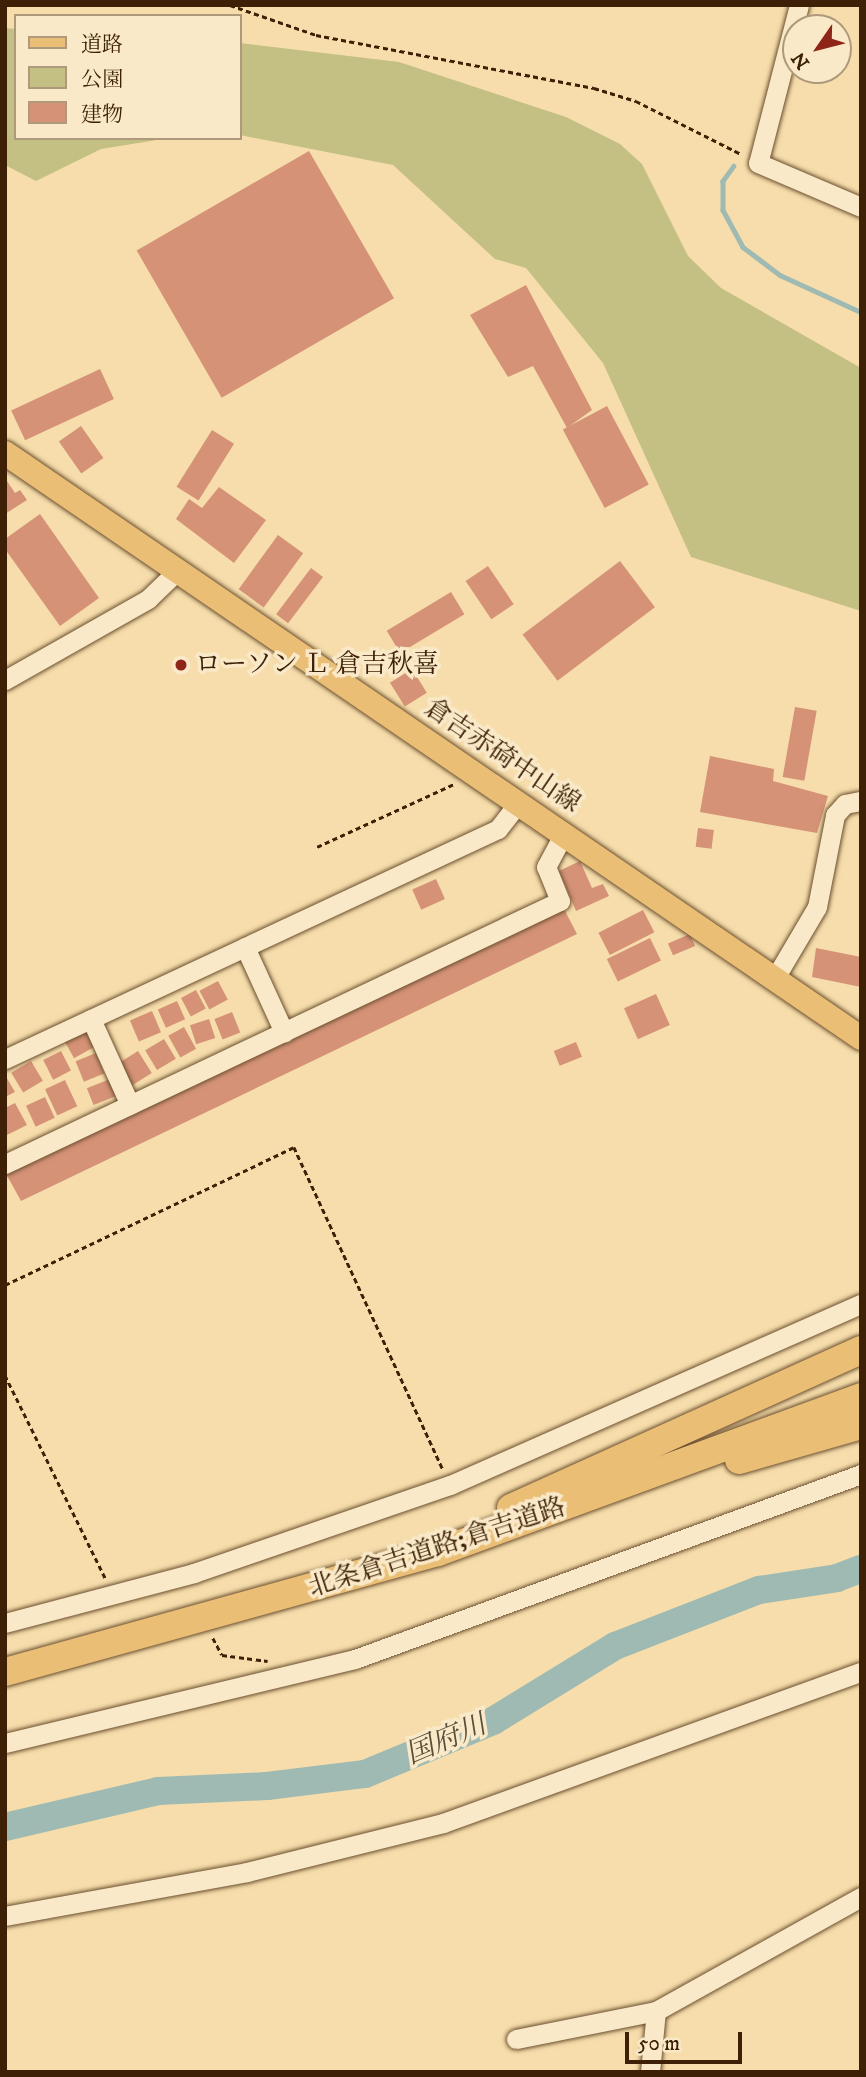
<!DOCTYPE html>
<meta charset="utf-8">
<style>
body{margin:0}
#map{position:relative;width:866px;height:2077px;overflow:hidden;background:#f6ddab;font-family:"IM FELL DW Pica","Noto Serif JP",serif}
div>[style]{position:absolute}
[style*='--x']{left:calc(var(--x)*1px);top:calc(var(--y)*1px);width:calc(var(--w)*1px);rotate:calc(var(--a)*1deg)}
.green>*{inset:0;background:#c4bf83}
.stream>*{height:4.5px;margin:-2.25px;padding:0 2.25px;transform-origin:2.25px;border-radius:2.25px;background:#9fbab2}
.river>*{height:28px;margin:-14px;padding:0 14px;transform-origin:14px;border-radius:14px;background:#9fbab2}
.building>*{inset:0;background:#d59277;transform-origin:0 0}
.path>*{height:2.5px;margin-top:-1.25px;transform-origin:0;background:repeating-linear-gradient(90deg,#3d2006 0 5px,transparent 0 8.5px)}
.roads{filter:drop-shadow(0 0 2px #6b4f2f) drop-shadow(0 0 2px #6b4f2f)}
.minor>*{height:19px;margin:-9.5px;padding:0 9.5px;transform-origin:9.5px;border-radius:9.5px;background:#f9e9c8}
.major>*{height:24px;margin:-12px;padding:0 12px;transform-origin:12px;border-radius:12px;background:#ebbe76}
.highway>*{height:28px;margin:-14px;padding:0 14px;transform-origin:14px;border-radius:14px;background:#ebbe76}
.dots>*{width:19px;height:19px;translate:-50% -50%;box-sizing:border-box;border:4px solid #f9e9c8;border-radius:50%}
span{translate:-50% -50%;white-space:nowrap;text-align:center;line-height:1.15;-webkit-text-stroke:7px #f9e9c8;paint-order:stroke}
.poi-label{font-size:26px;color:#3d2006}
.left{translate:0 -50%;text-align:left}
.street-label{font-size:26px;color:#3d2006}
.water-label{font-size:28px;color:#5a4e3a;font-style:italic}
.frame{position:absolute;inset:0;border:7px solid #3d2006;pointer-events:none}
.legend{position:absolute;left:14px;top:14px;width:228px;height:126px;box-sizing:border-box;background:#f9e9c8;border:2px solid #ae997a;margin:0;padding:9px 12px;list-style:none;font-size:21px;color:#3d2006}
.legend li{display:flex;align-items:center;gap:14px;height:35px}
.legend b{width:35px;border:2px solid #ae997a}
.north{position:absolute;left:782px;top:14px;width:70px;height:70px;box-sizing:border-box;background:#f9e9c8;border:2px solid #ae997a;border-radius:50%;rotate:235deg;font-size:19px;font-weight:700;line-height:28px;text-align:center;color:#3d2006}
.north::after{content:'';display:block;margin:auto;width:24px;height:32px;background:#8f2418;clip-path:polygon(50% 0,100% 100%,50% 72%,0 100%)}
.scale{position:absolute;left:625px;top:2032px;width:117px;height:32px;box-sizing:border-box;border:4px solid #3d2006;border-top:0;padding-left:9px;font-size:21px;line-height:24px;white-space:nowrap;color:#3d2006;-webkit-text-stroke:5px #f9e9c8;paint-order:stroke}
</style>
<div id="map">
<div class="green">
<div style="clip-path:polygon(5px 28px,16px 29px,16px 138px,169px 138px,101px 149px,36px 181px,5px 165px)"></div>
<div style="clip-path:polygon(240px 43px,399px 62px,566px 117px,620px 144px,642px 164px,688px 256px,721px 288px,861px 368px,861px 611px,691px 557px,603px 363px,526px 268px,495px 259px,393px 165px,240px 135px)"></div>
</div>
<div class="stream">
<div style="--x:734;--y:166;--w:19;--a:126"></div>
<div style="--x:723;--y:181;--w:29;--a:90"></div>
<div style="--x:723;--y:210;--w:42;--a:61.6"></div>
<div style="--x:743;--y:247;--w:46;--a:37.1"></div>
<div style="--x:780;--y:275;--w:89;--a:24.6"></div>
</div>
<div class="river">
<div style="--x:5;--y:1827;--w:157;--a:-13.2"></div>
<div style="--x:158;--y:1791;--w:109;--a:-2.6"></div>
<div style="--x:267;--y:1786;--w:99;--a:-7"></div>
<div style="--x:365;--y:1774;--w:139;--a:-22.5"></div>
<div style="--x:493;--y:1721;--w:143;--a:-31.6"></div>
<div style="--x:615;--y:1646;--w:155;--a:-21.3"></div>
<div style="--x:759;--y:1590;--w:79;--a:-8.7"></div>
<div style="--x:837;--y:1578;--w:26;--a:-21"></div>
</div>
<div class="building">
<div style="left:309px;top:151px;width:170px;height:199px;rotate:60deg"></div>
<div style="clip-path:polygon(526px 285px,592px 410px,567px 428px,533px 366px,508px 377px,470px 315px)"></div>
<div style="left:100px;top:369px;width:33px;height:98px;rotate:65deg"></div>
<div style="left:607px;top:406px;width:89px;height:50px;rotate:62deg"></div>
<div style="left:81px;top:426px;width:39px;height:27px;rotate:55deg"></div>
<div style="left:212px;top:430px;width:26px;height:67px;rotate:32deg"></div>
<div style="clip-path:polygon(5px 478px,15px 493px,20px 490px,27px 500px,5px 514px)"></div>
<div style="clip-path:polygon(219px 487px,266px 520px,234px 563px,176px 519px,189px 499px,202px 508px)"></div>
<div style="clip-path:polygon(40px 514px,99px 598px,60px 626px,5px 549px,5px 539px)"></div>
<div style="left:278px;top:535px;width:31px;height:67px;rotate:36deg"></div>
<div style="left:620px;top:561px;width:58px;height:122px;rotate:53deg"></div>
<div style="left:488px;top:566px;width:46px;height:27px;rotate:56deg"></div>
<div style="left:311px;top:568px;width:15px;height:58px;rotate:37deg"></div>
<div style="left:451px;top:592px;width:26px;height:75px;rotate:59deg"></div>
<div style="left:412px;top:669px;width:28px;height:26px;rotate:58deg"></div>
<div style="left:795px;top:707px;width:22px;height:71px;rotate:10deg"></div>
<div style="clip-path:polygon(710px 756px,774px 769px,773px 781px,828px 796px,817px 833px,700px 812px)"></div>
<div style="left:698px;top:828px;width:16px;height:19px;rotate:7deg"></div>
<div style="clip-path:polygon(580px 861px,592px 888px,603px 884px,609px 896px,576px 911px,559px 871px)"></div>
<div style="left:436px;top:879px;width:22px;height:26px;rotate:66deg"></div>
<div style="clip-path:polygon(564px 909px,577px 934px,21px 1201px,5px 1172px)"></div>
<div style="left:643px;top:910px;width:25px;height:50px;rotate:63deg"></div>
<div style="left:690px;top:934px;width:13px;height:24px;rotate:67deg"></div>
<div style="left:650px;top:938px;width:25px;height:48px;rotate:64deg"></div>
<div style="clip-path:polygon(816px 948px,861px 957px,861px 987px,812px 977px)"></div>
<div style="left:218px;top:981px;width:21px;height:21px;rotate:62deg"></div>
<div style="left:196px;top:990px;width:21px;height:17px;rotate:62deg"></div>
<div style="left:656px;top:994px;width:34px;height:35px;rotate:66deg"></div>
<div style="left:177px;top:1001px;width:20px;height:21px;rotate:66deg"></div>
<div style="left:152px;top:1011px;width:23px;height:24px;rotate:67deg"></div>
<div style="left:232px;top:1012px;width:22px;height:19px;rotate:68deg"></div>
<div style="left:209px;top:1019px;width:20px;height:20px;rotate:72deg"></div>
<div style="left:83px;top:1027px;width:23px;height:23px;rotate:61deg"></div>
<div style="left:184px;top:1027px;width:25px;height:18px;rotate:61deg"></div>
<div style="left:164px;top:1039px;width:23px;height:22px;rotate:59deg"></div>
<div style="left:576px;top:1042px;width:16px;height:24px;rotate:68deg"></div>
<div style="left:61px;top:1051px;width:22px;height:20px;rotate:63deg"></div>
<div style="left:138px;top:1051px;width:26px;height:23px;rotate:58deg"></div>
<div style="left:96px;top:1053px;width:22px;height:22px;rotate:68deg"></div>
<div style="left:31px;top:1061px;width:23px;height:23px;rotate:59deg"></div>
<div style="clip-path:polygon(5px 1075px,15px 1092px,5px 1097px)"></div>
<div style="left:110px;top:1079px;width:18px;height:25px;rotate:68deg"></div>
<div style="left:65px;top:1080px;width:29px;height:22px;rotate:65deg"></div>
<div style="left:45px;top:1097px;width:23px;height:21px;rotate:65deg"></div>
<div style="clip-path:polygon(15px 1103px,27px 1125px,7px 1135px,5px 1108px)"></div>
</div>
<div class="path">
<div style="--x:230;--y:5;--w:91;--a:19.2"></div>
<div style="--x:316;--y:35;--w:283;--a:10.8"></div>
<div style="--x:594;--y:88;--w:44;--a:17.2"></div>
<div style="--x:636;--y:101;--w:118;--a:26.8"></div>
<div style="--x:317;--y:847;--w:151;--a:-24.7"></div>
<div style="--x:5;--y:1285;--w:320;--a:-25.5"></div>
<div style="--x:294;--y:1147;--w:355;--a:65.2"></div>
<div style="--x:5;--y:1375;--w:228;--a:63.7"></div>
<div style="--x:213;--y:1638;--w:19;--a:62"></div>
<div style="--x:222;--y:1655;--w:46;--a:7.4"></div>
</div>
<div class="roads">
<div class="minor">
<div style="--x:799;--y:5;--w:163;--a:104.5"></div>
<div style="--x:758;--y:163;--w:112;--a:23.1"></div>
<div style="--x:5;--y:680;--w:164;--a:-29.5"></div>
<div style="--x:148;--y:599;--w:40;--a:-44"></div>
<div style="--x:245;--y:947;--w:94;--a:65.4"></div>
<div style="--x:775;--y:978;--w:82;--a:-59.4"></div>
<div style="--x:817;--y:907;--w:94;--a:-78.9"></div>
<div style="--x:835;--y:815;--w:15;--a:-48"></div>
<div style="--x:845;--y:804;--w:16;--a:-11"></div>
<div style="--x:91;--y:1019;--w:94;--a:65.6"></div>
<div style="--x:5;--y:1059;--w:544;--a:-25.01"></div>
<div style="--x:498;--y:829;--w:34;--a:-52"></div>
<div style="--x:5;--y:1164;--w:614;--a:-25.36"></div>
<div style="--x:560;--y:901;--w:37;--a:-112"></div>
<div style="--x:546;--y:867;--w:38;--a:-62"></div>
<div style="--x:5;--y:1623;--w:196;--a:-14.8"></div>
<div style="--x:194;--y:1573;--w:271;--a:-19"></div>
<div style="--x:450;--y:1485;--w:449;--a:-23.8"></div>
<div style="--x:5;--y:1743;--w:360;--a:-13.5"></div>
<div style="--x:355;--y:1659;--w:539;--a:-20.08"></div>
<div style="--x:5;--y:1916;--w:246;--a:-10.3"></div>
<div style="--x:247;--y:1872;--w:202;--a:-14"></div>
<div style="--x:443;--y:1823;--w:444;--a:-19.9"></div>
<div style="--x:516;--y:2039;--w:143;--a:-11.3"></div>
<div style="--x:656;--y:2011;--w:235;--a:-29.1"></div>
<div style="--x:650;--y:2072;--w:61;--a:-84.4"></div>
</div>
<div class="major">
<div style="--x:5;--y:453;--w:1037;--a:34.35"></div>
</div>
<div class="highway">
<div style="--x:739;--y:1460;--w:127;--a:-16"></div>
<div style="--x:511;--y:1508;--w:384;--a:-24.3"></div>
<div style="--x:5;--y:1672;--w:449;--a:-15.5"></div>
<div style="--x:438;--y:1552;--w:451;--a:-20.1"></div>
</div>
</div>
<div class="dots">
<div style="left:181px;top:665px;background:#8f2418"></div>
</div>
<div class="poi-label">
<span class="left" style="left:195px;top:665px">ローソン Ｌ 倉吉秋喜</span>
</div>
<div class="street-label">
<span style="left:502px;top:756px;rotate:34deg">倉吉赤碕中山線</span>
<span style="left:437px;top:1548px;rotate:-18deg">北条倉吉道路;倉吉道路</span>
</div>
<div class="water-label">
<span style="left:446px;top:1740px;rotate:-23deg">国府川</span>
</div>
<div class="frame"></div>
<ul class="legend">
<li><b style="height:9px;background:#ebbe76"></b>道路</li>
<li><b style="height:19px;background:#c4bf83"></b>公園</li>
<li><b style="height:19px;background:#d59277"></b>建物</li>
</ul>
<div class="north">N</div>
<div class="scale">50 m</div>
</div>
